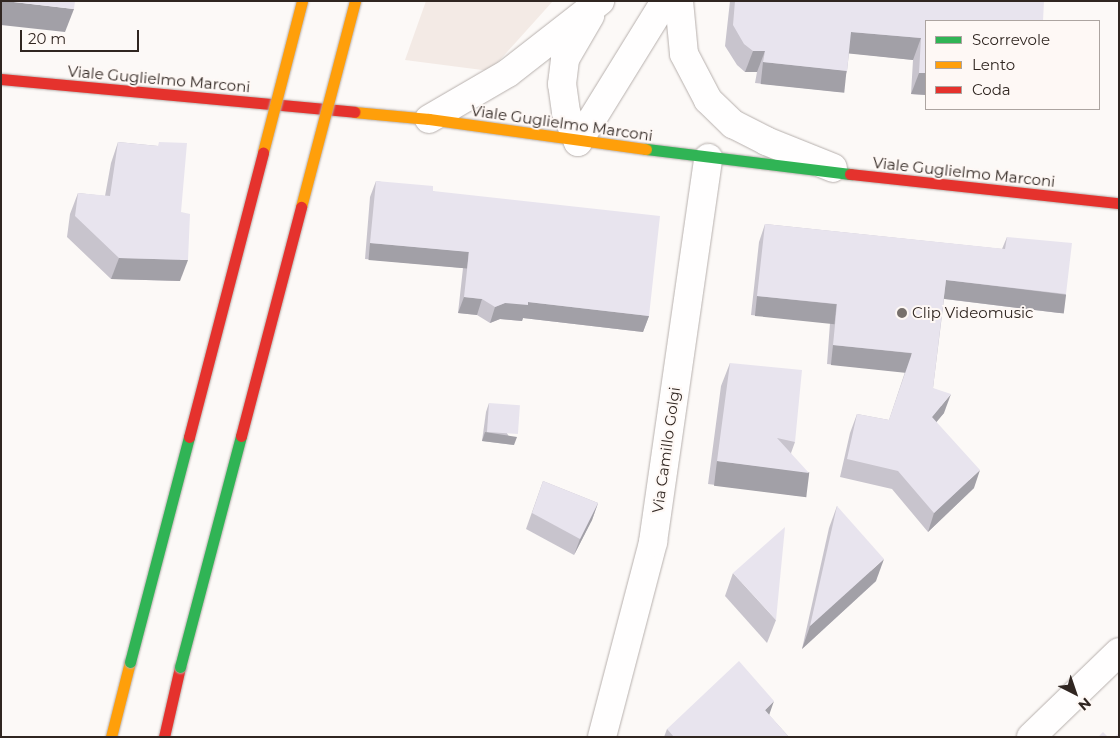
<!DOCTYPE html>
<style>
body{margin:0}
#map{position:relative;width:1120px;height:738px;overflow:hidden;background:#fcf9f7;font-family:Montserrat,sans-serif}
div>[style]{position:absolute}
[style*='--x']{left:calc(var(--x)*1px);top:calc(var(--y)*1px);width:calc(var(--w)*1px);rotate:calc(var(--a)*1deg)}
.built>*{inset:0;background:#f3eae5}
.roads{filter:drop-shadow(0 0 1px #b7b0ad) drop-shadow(0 0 1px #b7b0ad)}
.street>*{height:28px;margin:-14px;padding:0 14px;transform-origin:14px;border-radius:14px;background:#fffefe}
.fast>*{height:11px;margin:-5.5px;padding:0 5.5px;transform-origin:5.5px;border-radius:5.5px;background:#30b455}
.slow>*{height:11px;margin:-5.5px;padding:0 5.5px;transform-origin:5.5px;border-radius:5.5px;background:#ff9f0a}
.jam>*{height:11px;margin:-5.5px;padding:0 5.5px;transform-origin:5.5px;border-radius:5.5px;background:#e5322d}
.bridges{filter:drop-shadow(0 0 1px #b7b0ad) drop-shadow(0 0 1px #b7b0ad)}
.fast-bridge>*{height:11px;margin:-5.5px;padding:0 5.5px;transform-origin:5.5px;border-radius:5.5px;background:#30b455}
.slow-bridge>*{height:11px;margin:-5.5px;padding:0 5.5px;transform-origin:5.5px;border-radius:5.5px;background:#ff9f0a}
.jam-bridge>*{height:11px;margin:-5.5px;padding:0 5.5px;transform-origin:5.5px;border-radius:5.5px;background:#e5322d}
.wall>*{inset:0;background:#c8c4cd}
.shaded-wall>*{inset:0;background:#a2a0a7;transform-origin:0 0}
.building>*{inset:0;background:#e8e4ee;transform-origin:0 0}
.dots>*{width:14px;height:14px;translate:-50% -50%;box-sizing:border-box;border:2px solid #fef8f5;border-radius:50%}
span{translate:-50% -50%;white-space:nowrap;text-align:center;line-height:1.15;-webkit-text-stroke:4px #fef8f5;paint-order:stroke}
.street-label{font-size:15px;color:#302621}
.poi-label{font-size:15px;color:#302621}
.left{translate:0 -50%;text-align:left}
.frame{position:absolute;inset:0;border:2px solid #302621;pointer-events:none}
.legend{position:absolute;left:925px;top:20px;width:175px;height:90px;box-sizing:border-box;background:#fef8f5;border:1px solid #aca4a0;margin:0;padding:6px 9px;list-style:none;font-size:15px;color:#302621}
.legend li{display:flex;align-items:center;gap:10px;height:25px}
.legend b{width:25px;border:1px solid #aca4a0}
.north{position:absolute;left:1050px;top:668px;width:50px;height:50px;-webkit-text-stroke:4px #fef8f5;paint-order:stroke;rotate:139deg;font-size:14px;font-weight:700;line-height:20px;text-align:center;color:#302621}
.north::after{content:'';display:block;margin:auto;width:18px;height:22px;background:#302621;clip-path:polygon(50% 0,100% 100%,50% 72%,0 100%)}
.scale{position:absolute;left:20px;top:30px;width:119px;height:22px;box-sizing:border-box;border:2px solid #302621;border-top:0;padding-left:6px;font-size:15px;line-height:18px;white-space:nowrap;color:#302621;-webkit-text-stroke:4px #fef8f5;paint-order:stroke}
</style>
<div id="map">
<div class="built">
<div style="clip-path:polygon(426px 1px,553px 1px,490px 71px,405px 60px)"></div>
</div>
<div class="roads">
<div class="street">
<div style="--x:679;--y:1;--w:53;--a:84.6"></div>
<div style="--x:684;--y:54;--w:52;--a:62.4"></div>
<div style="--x:708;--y:100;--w:35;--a:44"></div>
<div style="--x:733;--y:124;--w:37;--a:27"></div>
<div style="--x:766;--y:141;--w:72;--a:21.9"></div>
<div style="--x:429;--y:119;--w:91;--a:-30.2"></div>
<div style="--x:508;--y:73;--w:117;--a:-38"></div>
<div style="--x:578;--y:142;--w:166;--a:-58.3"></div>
<div style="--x:578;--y:142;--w:32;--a:-112"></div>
<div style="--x:566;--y:112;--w:28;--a:-98"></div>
<div style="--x:562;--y:84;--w:25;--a:-83"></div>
<div style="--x:565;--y:59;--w:50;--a:-59.8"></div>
<div style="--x:602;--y:737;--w:202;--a:-75.3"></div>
<div style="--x:653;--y:542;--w:388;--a:-81.8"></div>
<div style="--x:1031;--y:737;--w:122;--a:-44"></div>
</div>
<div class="fast">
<div style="--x:646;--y:149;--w:206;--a:7"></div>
</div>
<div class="slow">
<div style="--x:354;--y:112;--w:75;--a:5.3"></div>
<div style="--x:429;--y:119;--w:219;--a:7.9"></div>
<div style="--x:111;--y:737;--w:77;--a:-75.8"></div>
</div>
<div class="jam">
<div style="--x:1;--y:79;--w:355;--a:5.3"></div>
<div style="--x:850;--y:174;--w:271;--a:6.2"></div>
<div style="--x:164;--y:737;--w:72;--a:-77.1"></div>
</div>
</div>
<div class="bridges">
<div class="fast-bridge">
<div style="--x:130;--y:662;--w:233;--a:-75.3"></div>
<div style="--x:180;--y:667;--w:239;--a:-75.2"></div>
</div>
<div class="slow-bridge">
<div style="--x:263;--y:152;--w:156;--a:-75.5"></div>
<div style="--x:301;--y:207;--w:213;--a:-75.3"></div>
</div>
<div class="jam-bridge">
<div style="--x:241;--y:436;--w:237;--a:-75.3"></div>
<div style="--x:189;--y:437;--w:294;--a:-75.4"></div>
</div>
</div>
<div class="wall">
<div style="clip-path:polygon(730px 1px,1044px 1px,926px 21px,926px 95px,911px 94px,913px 60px,849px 53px,847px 71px,840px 92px,755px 83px,757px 72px,745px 72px,737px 65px,725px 46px)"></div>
<div style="clip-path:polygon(118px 142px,158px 146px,181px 212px,180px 281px,111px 279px,67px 237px,70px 214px,78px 193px,105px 196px,111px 163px)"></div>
<div style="clip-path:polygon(376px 181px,433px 191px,649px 316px,643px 332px,523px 318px,522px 321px,500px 319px,490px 323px,477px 315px,458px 313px,463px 268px,365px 259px,370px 197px)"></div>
<div style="clip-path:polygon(765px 224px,1002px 249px,1007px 237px,1066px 294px,1059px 313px,944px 299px,933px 388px,944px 413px,936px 422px,974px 488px,928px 532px,892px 489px,840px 477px,850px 433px,857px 414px,889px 420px,905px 372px,827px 364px,830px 323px,751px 315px,759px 242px)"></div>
<div style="clip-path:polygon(730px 363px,795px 442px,791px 453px,800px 496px,708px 484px,721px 386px)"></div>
<div style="clip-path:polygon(489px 403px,514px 445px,482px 441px,486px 412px)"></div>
<div style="clip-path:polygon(543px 481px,598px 503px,592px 520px,574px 555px,526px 529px)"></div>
<div style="clip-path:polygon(837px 506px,876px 581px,802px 649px,829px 528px)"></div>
<div style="clip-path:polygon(733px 573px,776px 620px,767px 643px,725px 596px)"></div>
<div style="clip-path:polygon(769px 715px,789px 737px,664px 737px,667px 729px)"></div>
</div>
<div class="shaded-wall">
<div style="clip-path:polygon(1px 1px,5px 1px,74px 9px,65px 32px,1px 25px)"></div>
<div style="clip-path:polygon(851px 32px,921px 38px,913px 60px,844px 53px)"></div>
<div style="clip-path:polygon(753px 51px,765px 51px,757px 72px,745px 72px)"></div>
<div style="left:763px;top:62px;width:84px;height:22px;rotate:6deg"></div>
<div style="clip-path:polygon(919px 73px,926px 73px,926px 95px,911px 94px)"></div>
<div style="left:370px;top:243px;width:99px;height:17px;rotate:5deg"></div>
<div style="clip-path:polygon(119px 258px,188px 260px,180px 281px,111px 279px)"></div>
<div style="left:946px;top:280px;width:121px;height:19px;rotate:7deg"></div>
<div style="left:757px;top:296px;width:80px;height:20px;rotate:6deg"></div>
<div style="clip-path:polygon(464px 297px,482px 299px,477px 315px,458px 313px)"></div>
<div style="clip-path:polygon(528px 302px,649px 316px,643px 332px,523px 318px,522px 321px,500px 319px,490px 323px,495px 307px,505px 303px)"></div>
<div style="left:833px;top:345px;width:79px;height:20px;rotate:6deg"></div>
<div style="clip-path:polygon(951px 394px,944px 413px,925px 436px,932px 417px)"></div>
<div style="clip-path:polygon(485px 432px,517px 437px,514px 445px,482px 441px)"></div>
<div style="left:717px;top:461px;width:93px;height:25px;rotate:7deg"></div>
<div style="clip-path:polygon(980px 470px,974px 488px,928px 532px,934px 513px)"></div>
<div style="clip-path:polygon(598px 503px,592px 520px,574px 555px,580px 539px)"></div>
<div style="clip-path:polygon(884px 559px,876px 581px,802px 649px,810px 626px)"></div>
<div style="clip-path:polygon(774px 701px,766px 724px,765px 710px)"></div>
</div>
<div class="building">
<div style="clip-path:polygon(5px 1px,75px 1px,74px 9px)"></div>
<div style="clip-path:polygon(735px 1px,1044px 1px,1043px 21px,926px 21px,926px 73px,919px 73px,921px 38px,851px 32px,847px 71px,763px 62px,765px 51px,753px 51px,744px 44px,733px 25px)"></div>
<div style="clip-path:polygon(118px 142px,158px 146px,159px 142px,187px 143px,181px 212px,190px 214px,188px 260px,119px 258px,75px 216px,78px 193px,110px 196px)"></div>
<div style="clip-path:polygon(376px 181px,433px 186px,433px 191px,660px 216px,649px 316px,528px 302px,528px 305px,505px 303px,495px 307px,482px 299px,464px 297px,469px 252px,370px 243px)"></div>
<div style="clip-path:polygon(765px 224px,1005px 249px,1007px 237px,1072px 243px,1066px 294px,946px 280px,933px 388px,951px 394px,932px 417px,980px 470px,934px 513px,898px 471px,847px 459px,857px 414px,889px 420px,912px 353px,833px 345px,837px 304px,757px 296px)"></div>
<div style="clip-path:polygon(730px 363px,802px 370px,795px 442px,777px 438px,809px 473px,717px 461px)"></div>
<div style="left:489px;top:403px;width:31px;height:29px;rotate:4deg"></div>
<div style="clip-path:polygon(543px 481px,598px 503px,580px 539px,532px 513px)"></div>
<div style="clip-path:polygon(837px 506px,884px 559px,810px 626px)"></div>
<div style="clip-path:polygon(785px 527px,776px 620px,733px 573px)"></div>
<div style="clip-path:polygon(739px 661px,774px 701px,765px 710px,789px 737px,674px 737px,667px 729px)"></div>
<div style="clip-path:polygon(1103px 732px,1108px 737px,1098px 737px)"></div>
<div style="clip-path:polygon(1119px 733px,1119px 737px,1114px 737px)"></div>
</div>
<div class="dots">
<div style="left:902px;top:313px;background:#77706c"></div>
</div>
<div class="street-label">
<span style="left:159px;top:79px;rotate:5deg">Viale Guglielmo Marconi</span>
<span style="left:562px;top:123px;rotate:8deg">Viale Guglielmo Marconi</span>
<span style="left:964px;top:172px;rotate:6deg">Viale Guglielmo Marconi</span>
<span style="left:666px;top:450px;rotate:-82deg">Via Camillo Golgi</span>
</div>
<div class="poi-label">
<span class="left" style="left:912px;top:313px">Clip Videomusic</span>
</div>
<div class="frame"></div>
<ul class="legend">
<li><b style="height:6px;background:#30b455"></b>Scorrevole</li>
<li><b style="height:6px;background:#ff9f0a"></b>Lento</li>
<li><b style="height:6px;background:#e5322d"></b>Coda</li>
</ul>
<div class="north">N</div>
<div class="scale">20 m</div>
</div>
